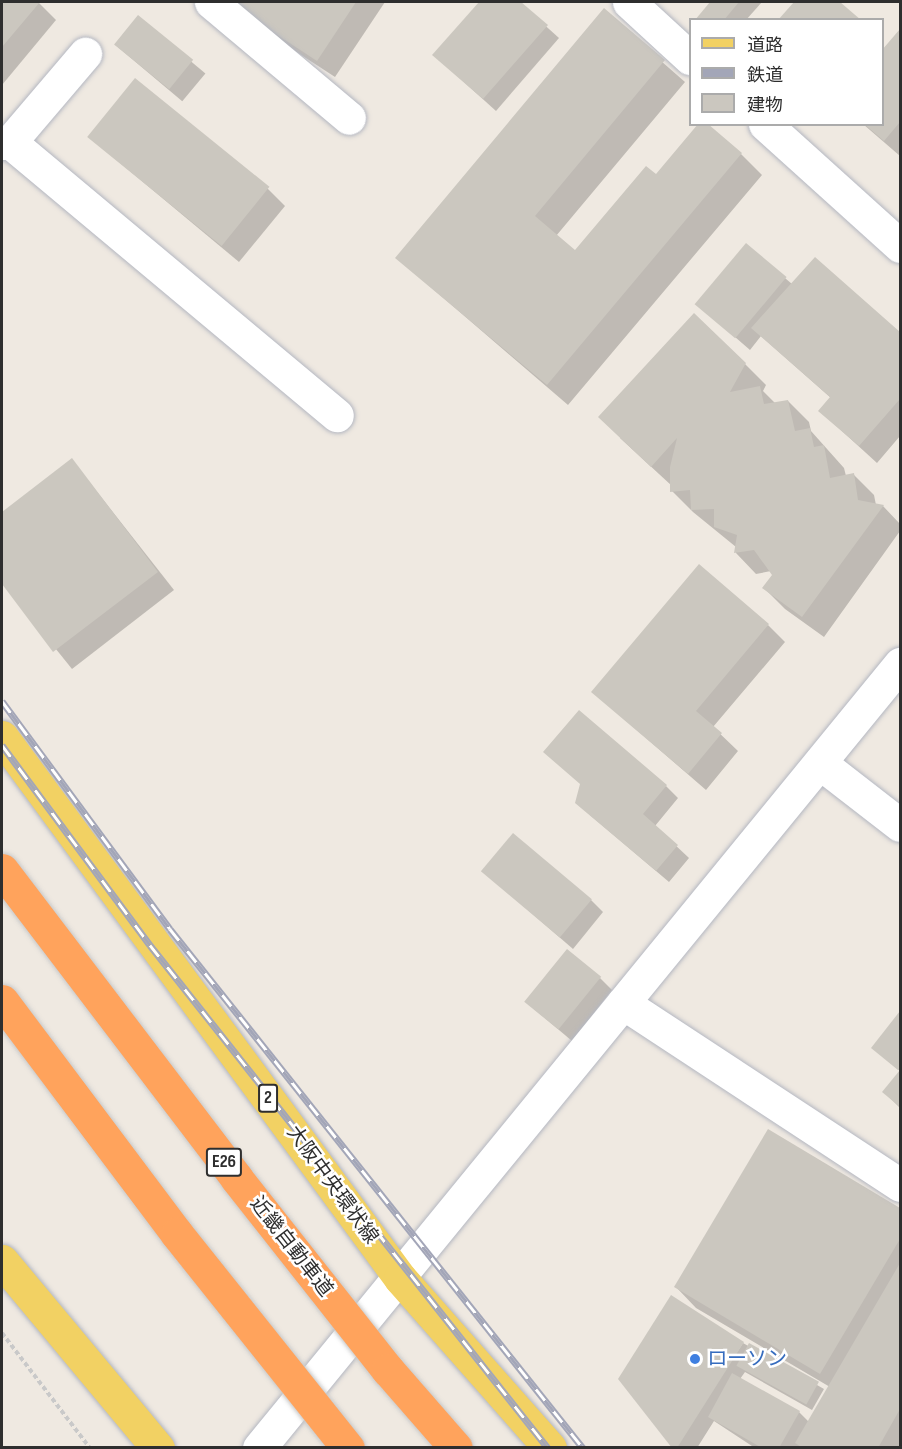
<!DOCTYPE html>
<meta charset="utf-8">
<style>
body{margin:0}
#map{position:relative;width:902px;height:1449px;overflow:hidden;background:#efe9e1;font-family:"Sofia Sans Condensed","Noto Sans JP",sans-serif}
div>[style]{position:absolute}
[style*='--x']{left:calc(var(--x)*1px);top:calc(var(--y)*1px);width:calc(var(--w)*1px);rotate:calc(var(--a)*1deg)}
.shadow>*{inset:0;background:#0003;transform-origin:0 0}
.building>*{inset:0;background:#cbc7bf;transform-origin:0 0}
.path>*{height:4px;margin-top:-2px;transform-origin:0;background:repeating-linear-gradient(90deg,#c9c9c9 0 4.5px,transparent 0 7.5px)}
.roads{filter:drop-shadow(0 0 2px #b4b7c1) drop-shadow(0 0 2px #b4b7c1)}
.minor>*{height:33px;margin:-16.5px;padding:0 16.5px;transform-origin:16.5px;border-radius:16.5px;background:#fff}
.major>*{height:33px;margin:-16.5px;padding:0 16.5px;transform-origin:16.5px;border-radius:16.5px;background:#f2d163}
.rail>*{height:7px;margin-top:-3.5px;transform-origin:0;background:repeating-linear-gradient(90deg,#fff 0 14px,#a3a6b8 0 28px);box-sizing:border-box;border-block:2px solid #a3a6b8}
.bridges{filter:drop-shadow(0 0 2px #c9c9c9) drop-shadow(0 0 2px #c9c9c9)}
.highway-bridge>*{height:33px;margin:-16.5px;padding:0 16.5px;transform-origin:16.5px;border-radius:16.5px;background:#ffa35c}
.dots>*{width:16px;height:16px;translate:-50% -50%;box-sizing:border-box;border:3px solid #fff;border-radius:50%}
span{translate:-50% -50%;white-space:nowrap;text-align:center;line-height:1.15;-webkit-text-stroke:5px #fff;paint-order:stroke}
.shield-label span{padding:2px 4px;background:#fff;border:2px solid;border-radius:4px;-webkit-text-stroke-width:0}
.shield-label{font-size:18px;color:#2e2e2e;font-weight:700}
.street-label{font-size:20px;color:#2e2e2e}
.shop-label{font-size:20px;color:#366cbe}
.left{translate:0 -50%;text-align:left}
.frame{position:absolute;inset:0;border:3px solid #2e2e2e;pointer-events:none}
.legend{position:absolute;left:689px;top:18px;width:195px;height:108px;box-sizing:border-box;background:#fff;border:2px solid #ababab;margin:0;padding:8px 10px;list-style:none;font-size:18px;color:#2e2e2e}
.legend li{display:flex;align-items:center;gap:12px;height:30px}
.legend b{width:30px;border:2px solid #ababab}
</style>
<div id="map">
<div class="shadow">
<div style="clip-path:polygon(2px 2px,38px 2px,56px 20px,2px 85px)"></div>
<div style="clip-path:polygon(238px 2px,385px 2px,335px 77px,252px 23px,235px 6px)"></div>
<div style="clip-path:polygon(481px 2px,519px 2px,559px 38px,496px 111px,434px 55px)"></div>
<div style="clip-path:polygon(712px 2px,762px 2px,746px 20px,697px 20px)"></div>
<div style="clip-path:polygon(796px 2px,838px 2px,858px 20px,780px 20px)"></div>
<div style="clip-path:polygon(604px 11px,685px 82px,556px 236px,575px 252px,656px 177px,741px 154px,762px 175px,568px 405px,397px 258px)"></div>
<div style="left:138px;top:17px;width:88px;height:36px;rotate:40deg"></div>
<div style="clip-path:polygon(900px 31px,900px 156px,863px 124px,882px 124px,882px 52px)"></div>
<div style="clip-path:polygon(89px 137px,268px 189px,285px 206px,239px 262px)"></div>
<div style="clip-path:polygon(746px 245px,792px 284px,815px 259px,900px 334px,900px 436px,877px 463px,820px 411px,831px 398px,761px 336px,750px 350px,697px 304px)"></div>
<div style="clip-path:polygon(745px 364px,766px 385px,763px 391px,776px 404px,788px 401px,809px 422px,811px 431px,844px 468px,846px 476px,853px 474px,874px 495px,876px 505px,883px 506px,900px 524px,900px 531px,824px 637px,785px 609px,764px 588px,774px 575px,771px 571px,756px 574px,736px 553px,736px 547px,693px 512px,672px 491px,672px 486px,620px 438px)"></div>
<div style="clip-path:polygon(72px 460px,174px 590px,72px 669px,2px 582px,2px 514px)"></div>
<div style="clip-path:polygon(768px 625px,785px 642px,713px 727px,738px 751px,706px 790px,593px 692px)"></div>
<div style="clip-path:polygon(666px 786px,678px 798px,655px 826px,689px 858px,669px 882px,590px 815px)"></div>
<div style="clip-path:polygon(483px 871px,591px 900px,603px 912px,573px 949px)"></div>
<div style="clip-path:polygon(600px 978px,612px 990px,572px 1041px,526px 1002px)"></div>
<div style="clip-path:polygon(900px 1014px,900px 1071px,873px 1048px)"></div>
<div style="clip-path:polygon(900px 1072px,900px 1108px,884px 1092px)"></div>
<div style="clip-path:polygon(769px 1131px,900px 1209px,900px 1448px,755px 1448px,714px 1421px,697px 1448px,674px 1448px,743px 1343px,824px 1389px,812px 1410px,745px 1372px,740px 1379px,799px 1412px,809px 1422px,830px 1387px,696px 1308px,676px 1287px)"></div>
</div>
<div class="building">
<div style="clip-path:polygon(2px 2px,40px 2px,2px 47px)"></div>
<div style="clip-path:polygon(236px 2px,356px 2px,317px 61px,233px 6px)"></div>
<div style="clip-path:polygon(479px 2px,521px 2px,548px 25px,483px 99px,432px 55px)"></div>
<div style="clip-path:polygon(710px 2px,739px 2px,724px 20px,695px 20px)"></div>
<div style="clip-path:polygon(794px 2px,840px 2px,861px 20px,778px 20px)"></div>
<div style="clip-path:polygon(604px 8px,665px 60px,535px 216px,575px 250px,646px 166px,656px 174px,698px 124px,708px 124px,742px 153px,547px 385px,395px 258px)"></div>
<div style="left:138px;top:15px;width:71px;height:38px;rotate:39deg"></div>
<div style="clip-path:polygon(900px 29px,900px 122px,884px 141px,864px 124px,882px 124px,882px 50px)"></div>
<div style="left:135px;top:78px;width:173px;height:76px;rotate:39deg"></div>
<div style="left:746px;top:243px;width:53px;height:80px;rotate:40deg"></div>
<div style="clip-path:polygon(815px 257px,900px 332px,900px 399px,859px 446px,818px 411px,830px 397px,751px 328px)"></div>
<div style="clip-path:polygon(694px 313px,746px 363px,730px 392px,760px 386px,764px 404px,788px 400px,795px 431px,810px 428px,814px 447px,824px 445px,830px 478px,854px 473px,858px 500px,884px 505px,802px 617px,762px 588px,772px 575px,754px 550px,734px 553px,737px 535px,714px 527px,714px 509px,691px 510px,690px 490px,670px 492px,670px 467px,677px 438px,651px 467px,598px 417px)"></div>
<div style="clip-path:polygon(72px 458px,158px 572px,53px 652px,2px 584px,2px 512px)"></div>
<div style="clip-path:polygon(699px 564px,769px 624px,696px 711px,722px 733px,688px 774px,591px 692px)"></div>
<div style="clip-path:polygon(579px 710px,667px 785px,643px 814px,678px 845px,656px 871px,575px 803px,580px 784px,543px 752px)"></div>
<div style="left:513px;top:833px;width:103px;height:50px;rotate:40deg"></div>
<div style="left:567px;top:949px;width:44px;height:68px;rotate:39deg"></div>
<div style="clip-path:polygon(900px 1011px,900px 1067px,898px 1070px,871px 1048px)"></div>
<div style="clip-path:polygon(900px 1070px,900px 1107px,882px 1092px)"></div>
<div style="clip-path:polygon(768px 1129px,900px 1208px,900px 1239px,820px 1374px,674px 1287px)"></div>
<div style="clip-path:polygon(900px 1263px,900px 1409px,878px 1448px,803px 1448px,795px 1443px)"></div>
<div style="clip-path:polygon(671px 1295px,744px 1342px,677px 1448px,672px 1448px,618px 1379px)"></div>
<div style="left:749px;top:1343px;width:80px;height:26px;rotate:29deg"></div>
<div style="clip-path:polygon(732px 1373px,800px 1411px,779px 1448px,762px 1448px,708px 1417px)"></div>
</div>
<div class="path">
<div style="--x:2;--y:1333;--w:145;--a:52.6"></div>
</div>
<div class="roads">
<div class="minor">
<div style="--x:211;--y:2;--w:180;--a:40"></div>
<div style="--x:629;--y:2;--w:83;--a:42.6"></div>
<div style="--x:765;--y:124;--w:182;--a:42.1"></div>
<div style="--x:10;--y:142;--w:426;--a:39.9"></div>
<div style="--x:2;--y:143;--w:8;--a:-7"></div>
<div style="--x:10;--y:142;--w:116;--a:-49.6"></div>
<div style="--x:820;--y:763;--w:101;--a:37.8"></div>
<div style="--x:623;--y:1003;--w:331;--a:33.3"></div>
<div style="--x:259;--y:1448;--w:1013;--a:-50.73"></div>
</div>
<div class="major">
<div style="--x:2;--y:737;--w:672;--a:53.66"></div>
<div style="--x:400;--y:1278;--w:227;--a:48.6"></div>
<div style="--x:2;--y:1261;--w:244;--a:50.2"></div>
</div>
</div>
<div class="rail">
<div style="--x:2;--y:701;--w:283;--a:53.6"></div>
<div style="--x:170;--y:929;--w:663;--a:51.49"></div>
<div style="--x:2;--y:745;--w:249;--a:53.5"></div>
<div style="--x:150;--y:945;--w:641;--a:51.65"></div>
</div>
<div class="bridges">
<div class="highway-bridge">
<div style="--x:2;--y:870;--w:388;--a:52.7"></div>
<div style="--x:237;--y:1179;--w:243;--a:51.7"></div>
<div style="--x:388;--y:1370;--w:103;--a:48.9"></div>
<div style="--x:2;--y:1001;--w:291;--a:53.1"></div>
<div style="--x:177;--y:1234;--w:274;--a:51.4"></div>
</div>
</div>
<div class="dots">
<div style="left:695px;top:1359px;background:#3f7fe0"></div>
</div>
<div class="shield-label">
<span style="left:268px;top:1098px">2</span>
<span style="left:224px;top:1162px">E26</span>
</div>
<div class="street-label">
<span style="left:332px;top:1185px;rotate:54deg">大阪中央環状線</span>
<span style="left:291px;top:1247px;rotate:52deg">近畿自動車道</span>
</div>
<div class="shop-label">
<span class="left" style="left:707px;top:1359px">ローソン</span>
</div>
<div class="frame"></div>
<ul class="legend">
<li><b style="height:8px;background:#f2d163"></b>道路</li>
<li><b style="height:8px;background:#a3a6b8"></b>鉄道</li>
<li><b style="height:16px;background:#cbc7bf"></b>建物</li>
</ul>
</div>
